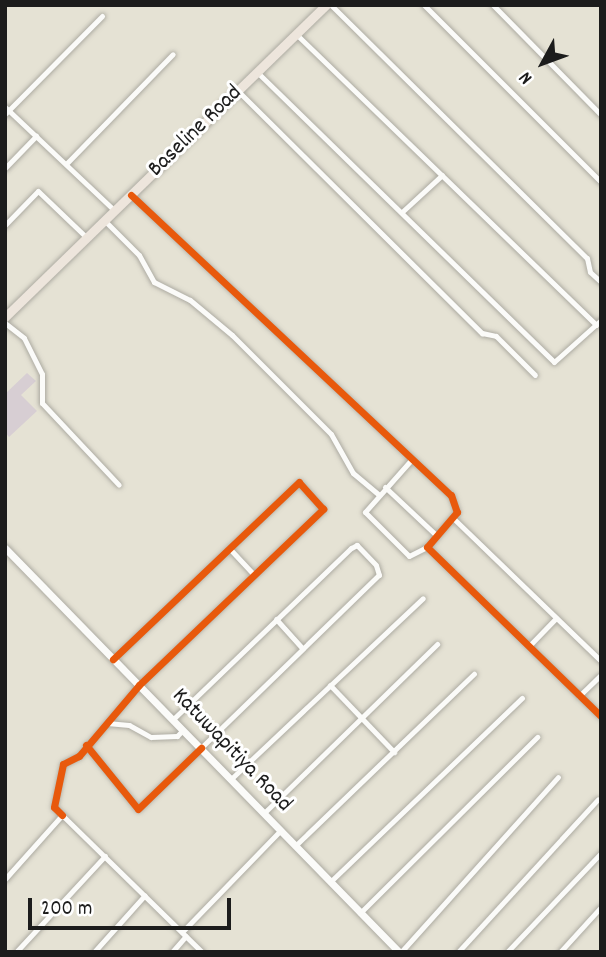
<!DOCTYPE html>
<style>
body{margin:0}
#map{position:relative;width:606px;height:957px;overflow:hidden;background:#e5e2d4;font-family:Dekko,sans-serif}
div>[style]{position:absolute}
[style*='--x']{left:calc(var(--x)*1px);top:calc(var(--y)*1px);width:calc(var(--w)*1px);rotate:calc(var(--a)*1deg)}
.industrial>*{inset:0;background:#d7ced3}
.roads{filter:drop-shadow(0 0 2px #adaba2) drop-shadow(0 0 2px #adaba2)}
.minor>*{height:5px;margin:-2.5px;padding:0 2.5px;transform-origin:2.5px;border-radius:2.5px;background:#fbfbf9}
.tertiary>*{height:7px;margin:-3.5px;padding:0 3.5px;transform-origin:3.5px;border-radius:3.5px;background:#fbfbf9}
.primary>*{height:9px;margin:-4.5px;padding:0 4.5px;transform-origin:4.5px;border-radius:4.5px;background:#ede5dc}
.cycleway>*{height:7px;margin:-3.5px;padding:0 3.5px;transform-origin:3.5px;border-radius:3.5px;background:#e8590c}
span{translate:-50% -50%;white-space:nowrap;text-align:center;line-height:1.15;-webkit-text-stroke:6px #fff;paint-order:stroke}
.street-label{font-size:23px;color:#1c1c1c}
.frame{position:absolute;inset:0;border:7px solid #1c1c1c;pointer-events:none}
.north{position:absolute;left:508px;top:28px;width:70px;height:70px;-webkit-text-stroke:5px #fff;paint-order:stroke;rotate:229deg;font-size:19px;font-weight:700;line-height:28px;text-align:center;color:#1c1c1c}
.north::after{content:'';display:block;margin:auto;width:24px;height:32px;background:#1c1c1c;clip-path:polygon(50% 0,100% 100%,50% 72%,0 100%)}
.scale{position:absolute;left:28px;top:898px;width:203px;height:32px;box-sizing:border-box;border:4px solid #1c1c1c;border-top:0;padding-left:9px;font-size:21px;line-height:24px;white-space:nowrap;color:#1c1c1c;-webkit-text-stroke:5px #fff;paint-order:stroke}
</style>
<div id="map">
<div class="industrial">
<div style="clip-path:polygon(27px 373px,36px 381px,21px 395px,37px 411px,9px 437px,5px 432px,5px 394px)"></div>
</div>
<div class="roads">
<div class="minor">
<div style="--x:331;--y:5;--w:360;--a:44.7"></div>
<div style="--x:587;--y:258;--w:14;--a:78"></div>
<div style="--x:590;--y:272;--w:15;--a:42"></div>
<div style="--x:424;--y:5;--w:250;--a:45"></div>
<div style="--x:493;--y:5;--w:154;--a:45.5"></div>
<div style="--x:296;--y:34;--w:418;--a:44.1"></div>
<div style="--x:257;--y:72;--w:415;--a:44.3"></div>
<div style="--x:554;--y:362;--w:63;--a:-41.8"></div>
<div style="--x:238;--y:91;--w:344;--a:44.8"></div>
<div style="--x:482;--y:333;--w:14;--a:12"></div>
<div style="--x:496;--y:336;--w:55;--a:45"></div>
<div style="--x:5;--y:107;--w:151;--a:43.4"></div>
<div style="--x:5;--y:114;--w:138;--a:-45.3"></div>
<div style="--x:66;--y:164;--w:153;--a:-45.8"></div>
<div style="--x:5;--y:168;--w:45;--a:-45.9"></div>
<div style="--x:131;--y:195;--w:439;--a:43.2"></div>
<div style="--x:451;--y:495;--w:18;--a:71"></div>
<div style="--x:457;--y:512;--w:46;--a:130.6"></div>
<div style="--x:427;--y:547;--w:243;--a:44.2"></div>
<div style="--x:403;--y:211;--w:53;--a:-42.7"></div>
<div style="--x:105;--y:221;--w:48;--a:45"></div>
<div style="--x:139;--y:255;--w:31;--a:61"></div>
<div style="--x:154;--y:282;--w:40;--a:26.6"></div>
<div style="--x:190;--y:300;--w:55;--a:39.8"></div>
<div style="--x:232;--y:335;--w:140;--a:45"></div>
<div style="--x:331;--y:434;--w:45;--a:60.6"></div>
<div style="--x:353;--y:473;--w:33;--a:40"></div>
<div style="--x:5;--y:225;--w:47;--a:-45.9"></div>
<div style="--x:38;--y:191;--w:68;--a:43.8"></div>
<div style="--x:5;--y:323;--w:24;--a:38"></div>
<div style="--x:24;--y:338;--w:40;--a:63.4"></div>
<div style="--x:42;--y:374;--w:29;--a:90"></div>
<div style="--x:42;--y:403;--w:112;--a:46.8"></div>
<div style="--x:412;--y:459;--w:71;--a:131.6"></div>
<div style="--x:365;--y:512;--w:62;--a:45"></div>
<div style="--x:409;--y:556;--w:20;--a:-27"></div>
<div style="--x:385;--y:487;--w:71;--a:43.3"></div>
<div style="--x:453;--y:518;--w:206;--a:44"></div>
<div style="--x:229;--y:548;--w:37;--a:47"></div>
<div style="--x:276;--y:619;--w:38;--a:48"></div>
<div style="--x:529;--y:646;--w:39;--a:-46"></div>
<div style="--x:330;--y:685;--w:93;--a:46.3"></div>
<div style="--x:579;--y:696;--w:30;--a:-44"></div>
<div style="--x:107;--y:723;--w:22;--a:5"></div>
<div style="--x:129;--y:725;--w:25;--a:29"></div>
<div style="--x:151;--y:737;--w:26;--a:-2"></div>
<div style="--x:177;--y:736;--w:8;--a:-45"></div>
<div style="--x:86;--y:745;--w:82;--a:50.9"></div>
<div style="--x:138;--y:809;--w:336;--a:-44.2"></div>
<div style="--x:379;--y:575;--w:10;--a:-107"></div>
<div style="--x:376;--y:565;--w:28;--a:-134"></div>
<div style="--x:357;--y:545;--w:7;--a:153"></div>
<div style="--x:351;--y:548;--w:247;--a:136.1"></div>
<div style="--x:232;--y:778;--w:262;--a:-43.3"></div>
<div style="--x:264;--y:813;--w:242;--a:-44.3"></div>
<div style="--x:62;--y:815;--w:11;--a:-135"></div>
<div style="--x:54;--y:807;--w:44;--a:-78.2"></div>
<div style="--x:63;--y:764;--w:18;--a:-27"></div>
<div style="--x:79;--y:756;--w:93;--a:-49.8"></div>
<div style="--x:139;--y:685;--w:255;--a:-43.7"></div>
<div style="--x:323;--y:509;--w:36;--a:-132"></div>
<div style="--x:299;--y:482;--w:257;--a:136.4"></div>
<div style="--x:296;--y:845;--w:247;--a:-43.9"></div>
<div style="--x:5;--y:879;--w:86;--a:-48.3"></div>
<div style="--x:62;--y:815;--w:196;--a:44.4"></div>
<div style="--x:330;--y:882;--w:266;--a:-43.8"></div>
<div style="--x:360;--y:913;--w:250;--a:-44.8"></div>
<div style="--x:182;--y:932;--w:142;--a:-45.9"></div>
<div style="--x:16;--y:952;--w:131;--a:-47.2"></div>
<div style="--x:94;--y:952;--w:76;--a:-48.2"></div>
<div style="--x:172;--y:952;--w:21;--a:-49"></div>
<div style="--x:401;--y:952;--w:235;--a:-48.1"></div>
<div style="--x:458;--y:952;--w:207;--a:-47.5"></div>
<div style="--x:507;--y:952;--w:137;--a:-46.5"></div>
<div style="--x:560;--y:952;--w:61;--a:-47.7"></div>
</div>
<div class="tertiary">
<div style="--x:5;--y:548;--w:564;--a:45.72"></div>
</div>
<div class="primary">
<div style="--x:5;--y:317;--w:448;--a:-44.2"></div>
</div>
</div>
<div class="cycleway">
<div style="--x:131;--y:195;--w:439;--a:43.2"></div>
<div style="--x:451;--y:495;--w:18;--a:71"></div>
<div style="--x:457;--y:512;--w:46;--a:130.6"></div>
<div style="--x:427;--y:547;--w:243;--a:44.2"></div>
<div style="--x:86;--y:745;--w:82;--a:50.9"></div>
<div style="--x:138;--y:809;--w:88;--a:-44.1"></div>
<div style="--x:62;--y:815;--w:11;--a:-135"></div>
<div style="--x:54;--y:807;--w:44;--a:-78.2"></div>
<div style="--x:63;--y:764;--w:18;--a:-27"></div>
<div style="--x:79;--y:756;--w:93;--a:-49.8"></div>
<div style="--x:139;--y:685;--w:255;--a:-43.7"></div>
<div style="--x:323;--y:509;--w:36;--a:-132"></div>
<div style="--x:299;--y:482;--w:257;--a:136.4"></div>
</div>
<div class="street-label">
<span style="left:196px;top:132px;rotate:-44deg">Baseline Road</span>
<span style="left:231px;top:751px;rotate:46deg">Katuwapitiya Road</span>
</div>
<div class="frame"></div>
<div class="north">N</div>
<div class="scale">200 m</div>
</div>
